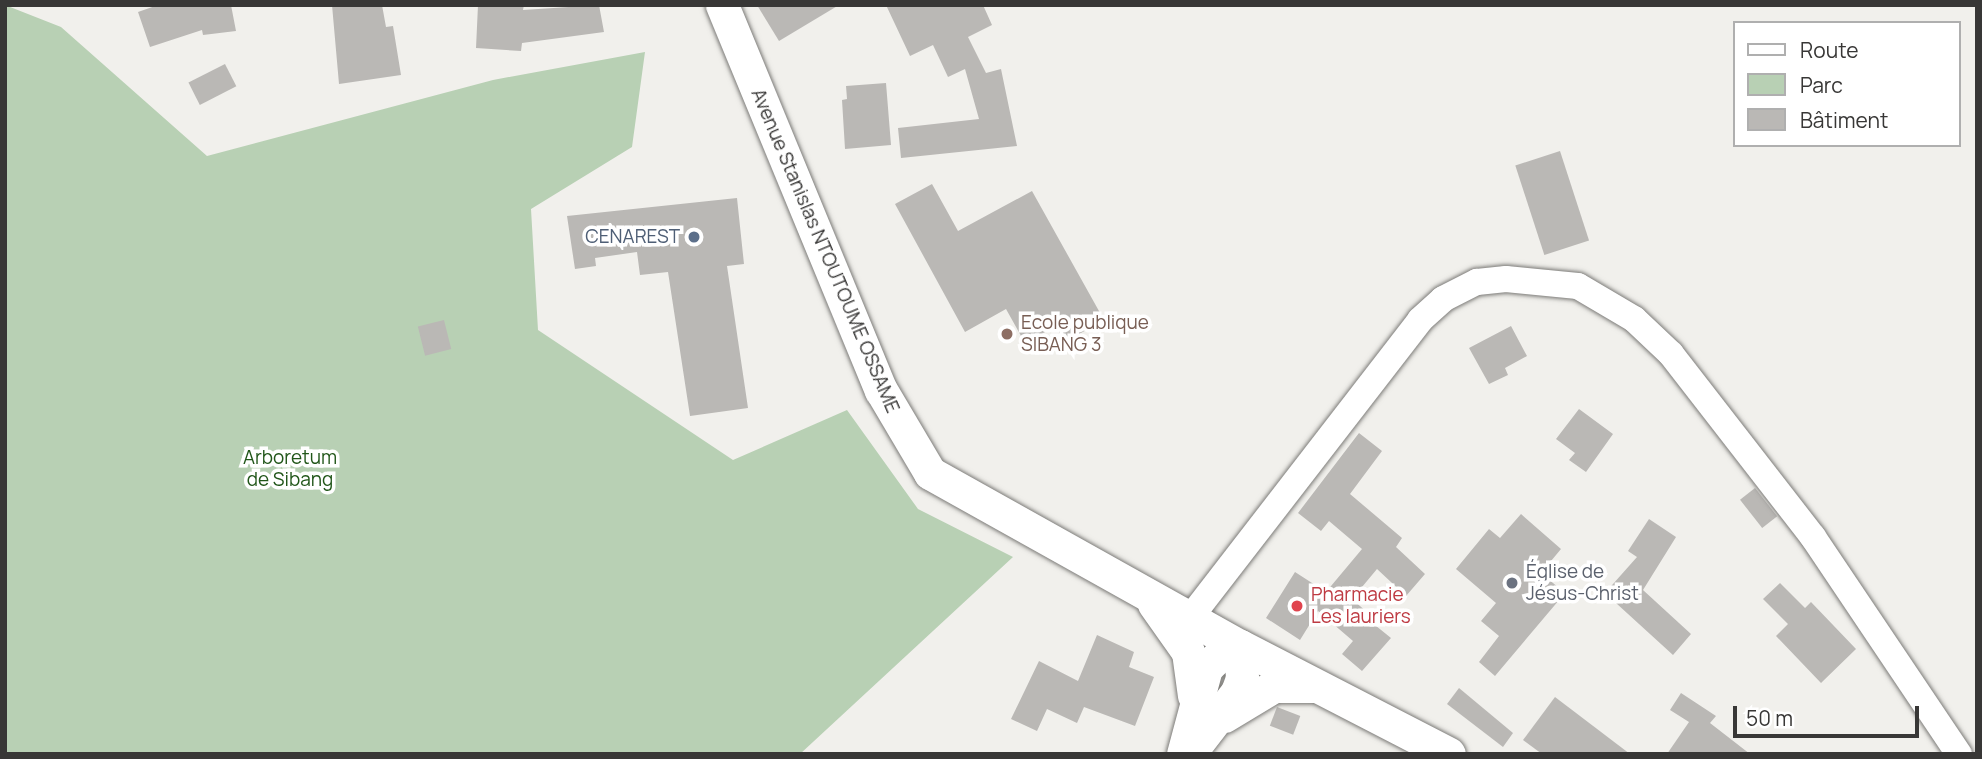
<!DOCTYPE html>
<meta charset="utf-8">
<style>
body{margin:0}
#map{position:relative;width:1982px;height:759px;overflow:hidden;background:#f1f0ec;font-family:Manrope,sans-serif}
div>[style]{position:absolute}
[style*='--x']{left:calc(var(--x)*1px);top:calc(var(--y)*1px);width:calc(var(--w)*1px);rotate:calc(var(--a)*1deg)}
.green>*{inset:0;background:#b8d0b4}
.building>*{inset:0;background:#bab8b5;transform-origin:0 0}
.roads{filter:drop-shadow(0 0 2px #7c7b78) drop-shadow(0 0 2px #7c7b78)}
.minor>*{height:26px;margin:-13px;padding:0 13px;transform-origin:13px;border-radius:13px;background:#fff}
.tertiary>*{height:33px;margin:-16.5px;padding:0 16.5px;transform-origin:16.5px;border-radius:16.5px;background:#fff}
.dots>*{width:19px;height:19px;translate:-50% -50%;box-sizing:border-box;border:4px solid #fff;border-radius:50%}
span{translate:-50% -50%;white-space:nowrap;text-align:center;line-height:1.15;-webkit-text-stroke:7px #fff;paint-order:stroke}
.service-label{font-size:19px;color:#4e5e75}
.right{translate:-100% -50%;text-align:right}
.street-label{font-size:19px;color:#383736}
.education-label{font-size:19px;color:#785e54}
.left{translate:0 -50%;text-align:left}
.park-label{font-size:19px;color:#215619}
.worship-label{font-size:19px;color:#5b616d}
.health-label{font-size:19px;color:#be3a42}
.frame{position:absolute;inset:0;border:7px solid #383736;pointer-events:none}
.legend{position:absolute;left:1733px;top:21px;width:228px;height:126px;box-sizing:border-box;background:#fff;border:2px solid #afafaf;margin:0;padding:9px 12px;list-style:none;font-size:21px;color:#383736}
.legend li{display:flex;align-items:center;gap:14px;height:35px}
.legend b{width:35px;border:2px solid #afafaf}
.scale{position:absolute;left:1733px;top:706px;width:186px;height:32px;box-sizing:border-box;border:4px solid #383736;border-top:0;padding-left:9px;font-size:21px;line-height:24px;white-space:nowrap;color:#383736;-webkit-text-stroke:5px #fff;paint-order:stroke}
</style>
<div id="map">
<div class="green">
<div style="clip-path:polygon(5px 5px,61px 27px,207px 156px,493px 80px,645px 52px,632px 147px,531px 209px,538px 330px,733px 460px,847px 410px,918px 509px,1013px 557px,800px 754px,5px 754px)"></div>
</div>
<div class="building">
<div style="clip-path:polygon(158px 5px,231px 5px,236px 31px,203px 35px,202px 30px,150px 47px,138px 12px)"></div>
<div style="clip-path:polygon(332px 5px,382px 5px,386px 27px,393px 26px,401px 75px,339px 84px)"></div>
<div style="clip-path:polygon(478px 5px,524px 5px,523px 10px,599px 5px,604px 32px,522px 43px,521px 51px,476px 48px)"></div>
<div style="clip-path:polygon(757px 5px,839px 5px,779px 41px)"></div>
<div style="clip-path:polygon(886px 5px,983px 5px,992px 25px,968px 37px,986px 73px,1001px 69px,1017px 146px,901px 158px,898px 128px,979px 119px,965px 69px,948px 77px,933px 45px,910px 56px)"></div>
<div style="left:225px;top:64px;width:25px;height:41px;rotate:63deg"></div>
<div style="clip-path:polygon(886px 83px,891px 145px,845px 149px,842px 100px,847px 99px,846px 86px)"></div>
<div style="left:1560px;top:151px;width:94px;height:47px;rotate:72deg"></div>
<div style="clip-path:polygon(932px 184px,958px 231px,1032px 191px,1104px 320px,1065px 342px,1056px 326px,1025px 343px,1006px 309px,965px 332px,895px 204px)"></div>
<div style="clip-path:polygon(737px 198px,744px 264px,727px 266px,748px 408px,690px 416px,668px 272px,640px 275px,637px 252px,595px 258px,596px 266px,575px 269px,567px 216px)"></div>
<div style="left:444px;top:320px;width:30px;height:27px;rotate:76deg"></div>
<div style="clip-path:polygon(1511px 326px,1527px 356px,1505px 368px,1508px 375px,1489px 384px,1469px 348px)"></div>
<div style="clip-path:polygon(1579px 409px,1613px 434px,1586px 472px,1569px 460px,1575px 453px,1556px 439px)"></div>
<div style="clip-path:polygon(1359px 433px,1382px 451px,1350px 494px,1402px 538px,1396px 547px,1425px 574px,1406px 596px,1377px 569px,1352px 599px,1368px 613px,1365px 617px,1391px 638px,1362px 671px,1342px 654px,1353px 641px,1318px 611px,1300px 640px,1266px 618px,1295px 572px,1326px 592px,1362px 549px,1329px 521px,1321px 531px,1298px 513px)"></div>
<div style="left:1755px;top:488px;width:36px;height:19px;rotate:52deg"></div>
<div style="clip-path:polygon(1521px 514px,1561px 549px,1541px 573px,1565px 593px,1495px 676px,1479px 662px,1499px 636px,1481px 621px,1496px 603px,1456px 569px,1489px 529px,1500px 538px)"></div>
<div style="clip-path:polygon(1649px 519px,1676px 537px,1643px 590px,1691px 634px,1673px 655px,1605px 593px,1637px 557px,1628px 551px)"></div>
<div style="clip-path:polygon(1780px 583px,1805px 608px,1811px 602px,1856px 649px,1821px 683px,1776px 636px,1788px 624px,1763px 599px)"></div>
<div style="clip-path:polygon(1097px 635px,1134px 652px,1129px 667px,1154px 677px,1135px 726px,1084px 707px,1077px 723px,1047px 709px,1037px 731px,1011px 719px,1039px 661px,1078px 681px)"></div>
<div style="clip-path:polygon(1459px 688px,1513px 733px,1503px 747px,1447px 704px)"></div>
<div style="clip-path:polygon(1681px 693px,1716px 716px,1710px 723px,1750px 754px,1667px 754px,1689px 722px,1670px 710px)"></div>
<div style="clip-path:polygon(1555px 697px,1630px 754px,1542px 754px,1523px 740px)"></div>
<div style="left:1277px;top:707px;width:25px;height:20px;rotate:21deg"></div>
</div>
<div class="roads">
<div class="minor">
<div style="--x:1190;--y:618;--w:376;--a:-52.3"></div>
<div style="--x:1420;--y:320;--w:31;--a:-42"></div>
<div style="--x:1443;--y:299;--w:38;--a:-27"></div>
<div style="--x:1477;--y:282;--w:29;--a:-6"></div>
<div style="--x:1506;--y:279;--w:72;--a:5.6"></div>
<div style="--x:1578;--y:286;--w:65;--a:30.5"></div>
<div style="--x:1634;--y:319;--w:51;--a:43.4"></div>
<div style="--x:1671;--y:354;--w:232;--a:52.2"></div>
<div style="--x:1813;--y:537;--w:262;--a:56.1"></div>
</div>
<div class="tertiary">
<div style="--x:722;--y:5;--w:417;--a:67.6"></div>
<div style="--x:881;--y:390;--w:96;--a:59.4"></div>
<div style="--x:930;--y:473;--w:355;--a:29.2"></div>
<div style="--x:1240;--y:646;--w:235;--a:27.3"></div>
<div style="--x:1154;--y:604;--w:59;--a:54.7"></div>
<div style="--x:1188;--y:652;--w:44;--a:82.2"></div>
<div style="--x:1224;--y:716;--w:58;--a:-31"></div>
<div style="--x:1274;--y:686;--w:41;--a:0"></div>
<div style="--x:1183;--y:754;--w:89;--a:-75"></div>
<div style="--x:1206;--y:668;--w:28;--a:-44"></div>
<div style="--x:1226;--y:649;--w:14;--a:-12"></div>
<div style="--x:1189;--y:754;--w:78;--a:-52.3"></div>
<div style="--x:1237;--y:692;--w:15;--a:-70"></div>
<div style="--x:1242;--y:678;--w:32;--a:-94"></div>
</div>
</div>
<div class="dots">
<div style="left:694px;top:237px;background:#5c6f8a"></div>
<div style="left:1007px;top:334px;background:#8d6e63"></div>
<div style="left:1512px;top:583px;background:#6b7280"></div>
<div style="left:1297px;top:606px;background:#e0444e"></div>
</div>
<div class="service-label">
<span class="right" style="left:680px;top:237px">CENAREST</span>
</div>
<div class="street-label">
<span style="left:825px;top:251px;rotate:67deg">Avenue Stanislas NTOUTOUME OSSAME</span>
</div>
<div class="education-label">
<span class="left" style="left:1021px;top:334px">Ecole publique<br>SIBANG 3</span>
</div>
<div class="park-label">
<span style="left:290px;top:469px">Arboretum<br>de Sibang</span>
</div>
<div class="worship-label">
<span class="left" style="left:1526px;top:583px">Église de<br>Jésus-Christ</span>
</div>
<div class="health-label">
<span class="left" style="left:1311px;top:606px">Pharmacie<br>Les lauriers</span>
</div>
<div class="frame"></div>
<ul class="legend">
<li><b style="height:9px;background:#fff"></b>Route</li>
<li><b style="height:19px;background:#b8d0b4"></b>Parc</li>
<li><b style="height:19px;background:#bab8b5"></b>Bâtiment</li>
</ul>
<div class="scale">50 m</div>
</div>
